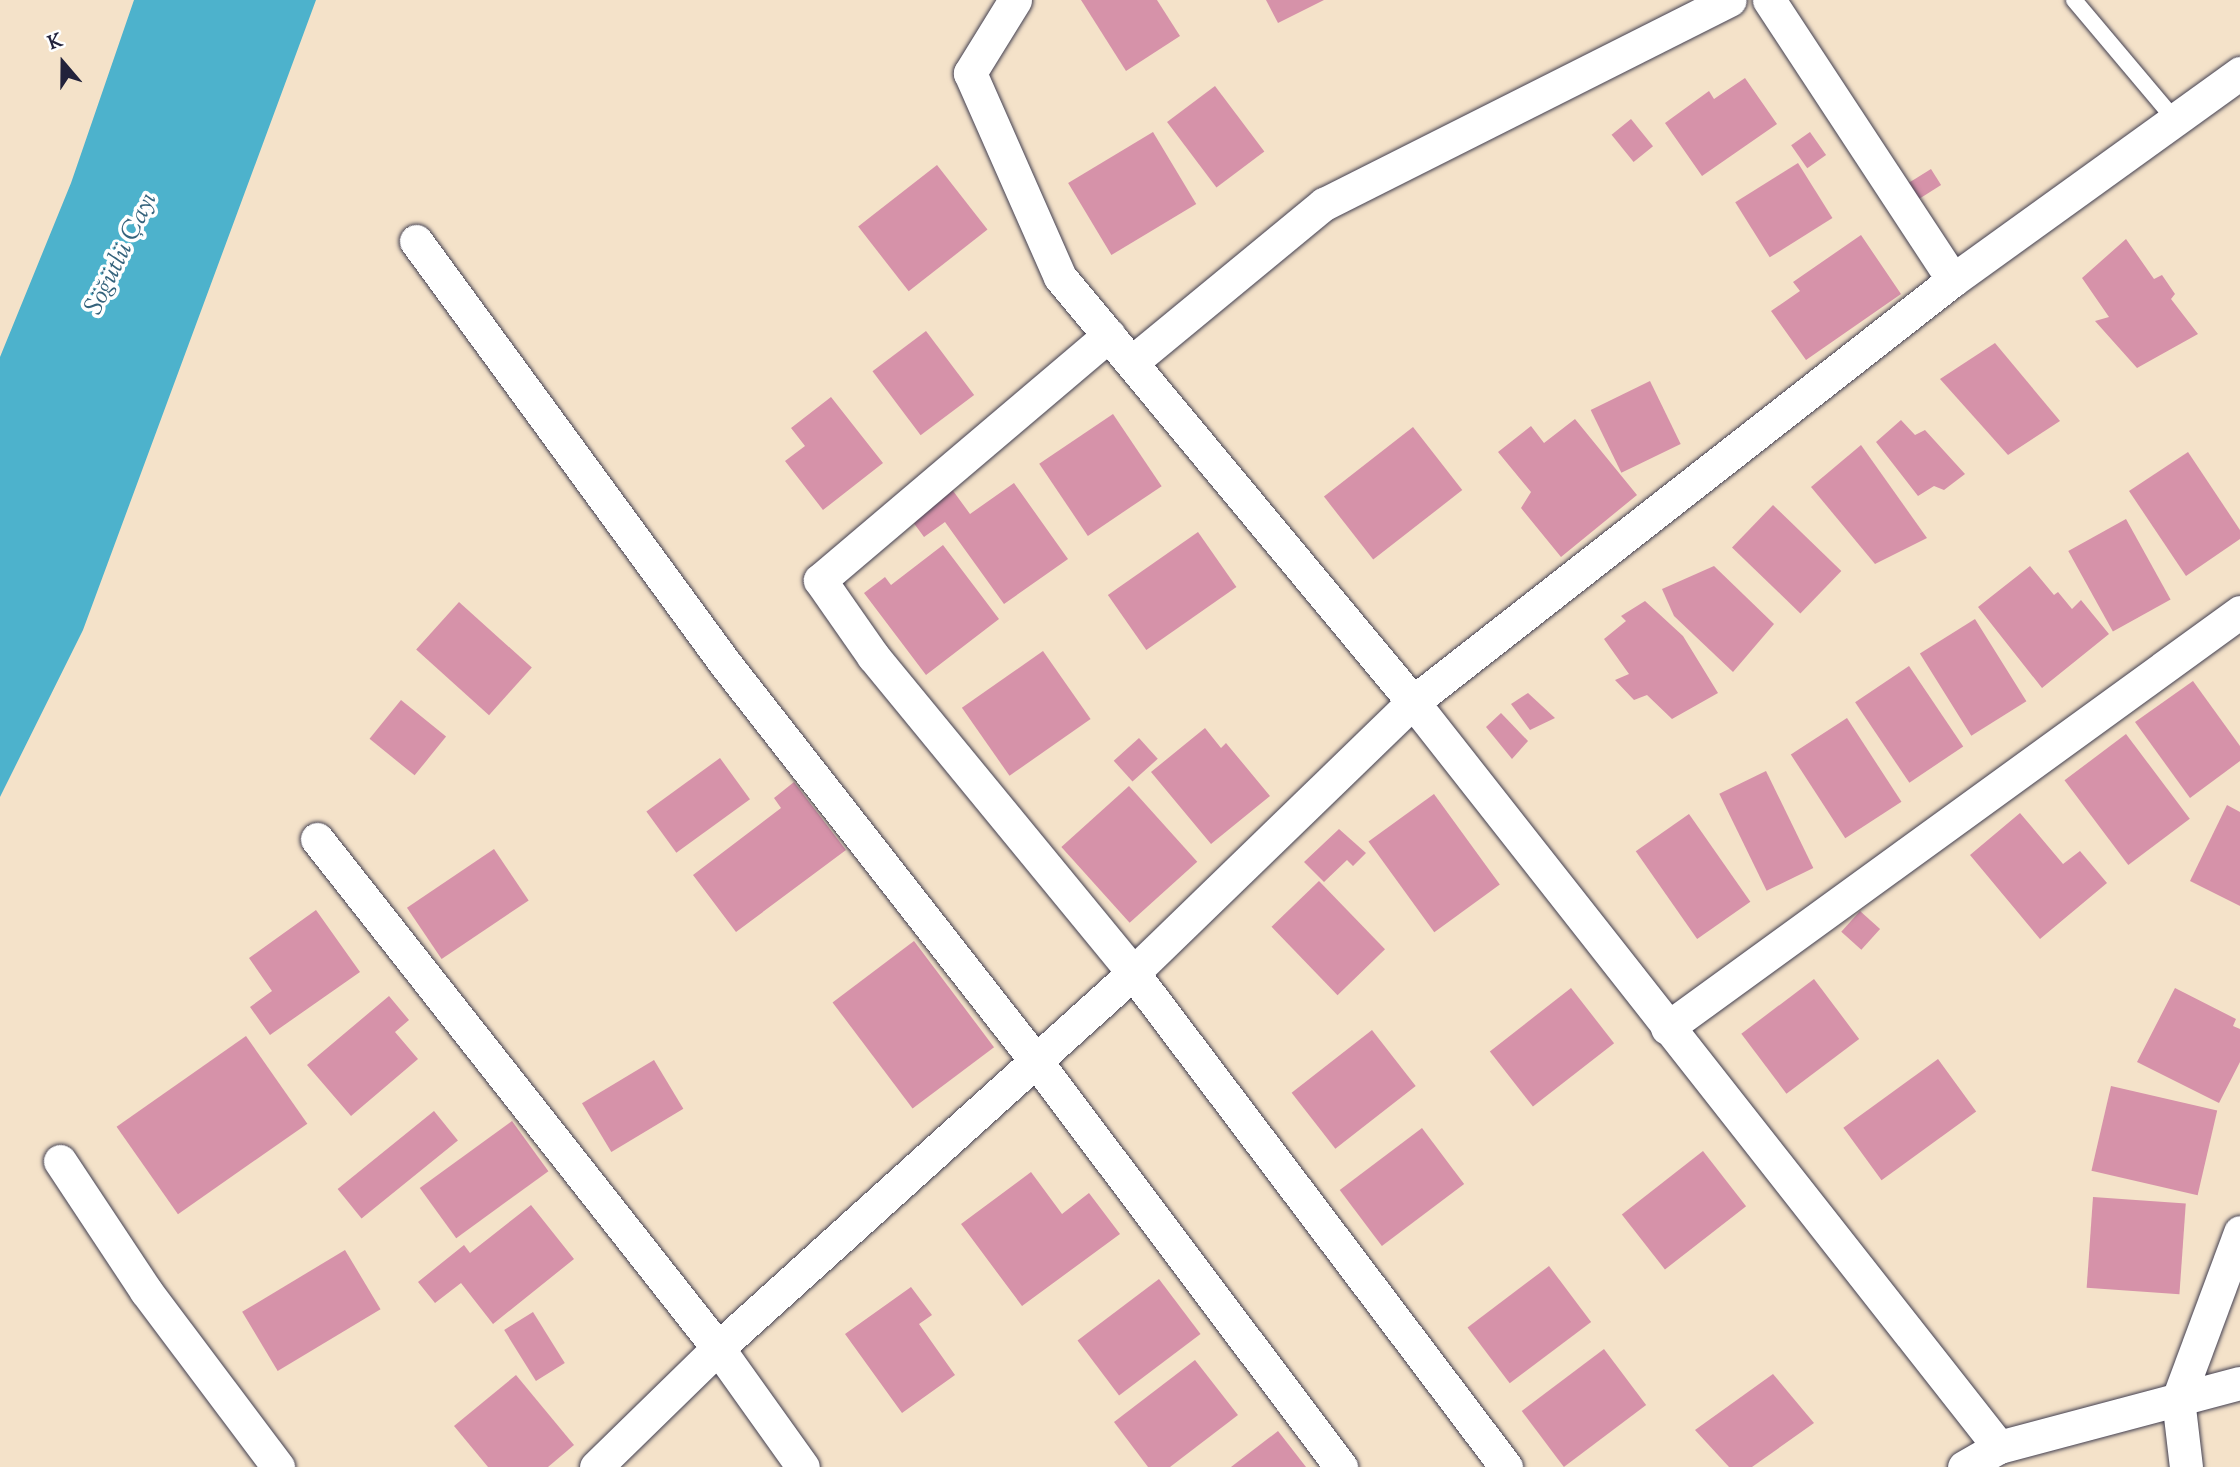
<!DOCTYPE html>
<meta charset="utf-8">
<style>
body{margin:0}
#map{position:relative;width:2240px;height:1467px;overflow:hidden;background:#f4e2c9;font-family:"Sorts Mill Goudy",serif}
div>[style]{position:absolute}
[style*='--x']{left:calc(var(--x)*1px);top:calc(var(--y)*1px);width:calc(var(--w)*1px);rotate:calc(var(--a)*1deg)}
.water>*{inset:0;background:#4db2cc}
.building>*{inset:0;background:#d692a9;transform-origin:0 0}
.roads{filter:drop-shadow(0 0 2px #423f50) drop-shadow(0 0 2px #423f50)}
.lane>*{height:16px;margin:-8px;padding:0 8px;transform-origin:8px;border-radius:8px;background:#fff}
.street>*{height:33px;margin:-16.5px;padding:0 16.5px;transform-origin:16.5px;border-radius:16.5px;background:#fff}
span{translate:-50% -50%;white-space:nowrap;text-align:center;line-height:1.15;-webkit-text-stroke:7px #fff;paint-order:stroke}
.water-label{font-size:26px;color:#35637c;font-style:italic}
.north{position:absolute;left:28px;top:28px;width:70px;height:70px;-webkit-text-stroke:5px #fff;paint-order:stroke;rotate:340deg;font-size:19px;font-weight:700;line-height:28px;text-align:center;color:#22223b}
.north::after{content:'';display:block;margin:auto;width:24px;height:32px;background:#22223b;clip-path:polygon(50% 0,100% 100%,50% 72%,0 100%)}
</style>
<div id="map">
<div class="water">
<div style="clip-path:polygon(134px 0,316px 0,83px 630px,0 797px,0 357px,71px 183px)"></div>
</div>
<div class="building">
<div style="clip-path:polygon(1081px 0,1157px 0,1180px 36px,1126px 71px)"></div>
<div style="clip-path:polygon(1266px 0,1324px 0,1278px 23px)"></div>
<div style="clip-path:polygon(1745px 78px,1777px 124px,1702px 176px,1665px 123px,1709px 91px,1714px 99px)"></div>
<div style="left:1215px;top:86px;width:82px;height:60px;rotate:53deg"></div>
<div style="left:1631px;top:119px;width:35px;height:25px;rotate:51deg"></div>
<div style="left:1153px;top:132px;width:84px;height:99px;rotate:59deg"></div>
<div style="left:1810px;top:132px;width:28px;height:23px;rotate:55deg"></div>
<div style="left:1798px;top:163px;width:65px;height:74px;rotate:58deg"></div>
<div style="left:937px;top:165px;width:82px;height:100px;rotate:52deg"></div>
<div style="left:1931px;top:169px;width:19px;height:27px;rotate:58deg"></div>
<div style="clip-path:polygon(1861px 235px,1901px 294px,1806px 360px,1771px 311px,1800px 291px,1793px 282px)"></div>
<div style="clip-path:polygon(2126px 239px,2154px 279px,2162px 275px,2175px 294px,2171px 299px,2198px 334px,2137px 368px,2095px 321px,2109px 317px,2082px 278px)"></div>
<div style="left:926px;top:331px;width:80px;height:67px;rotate:53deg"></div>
<div style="clip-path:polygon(1995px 343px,2060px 421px,2008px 455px,1940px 379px)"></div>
<div style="left:1650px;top:381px;width:70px;height:66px;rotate:64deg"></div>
<div style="clip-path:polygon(831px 397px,883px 463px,823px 510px,785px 461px,805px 446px,791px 428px)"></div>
<div style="left:1113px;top:414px;width:87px;height:89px;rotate:56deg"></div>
<div style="clip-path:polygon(1575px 419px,1637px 495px,1561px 557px,1521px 508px,1531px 492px,1498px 452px,1531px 426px,1544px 443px)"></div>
<div style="clip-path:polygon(1901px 420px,1915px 435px,1925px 430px,1965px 474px,1944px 490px,1934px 486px,1918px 496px,1876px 442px)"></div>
<div style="left:1413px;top:427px;width:80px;height:113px;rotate:52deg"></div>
<div style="clip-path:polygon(1861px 445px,1927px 538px,1875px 564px,1811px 487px)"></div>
<div style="clip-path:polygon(2188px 452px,2240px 530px,2240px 539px,2186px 576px,2129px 491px)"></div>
<div style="clip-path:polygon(1014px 483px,1068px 559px,1004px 604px,945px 522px,924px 537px,910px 518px,951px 488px,970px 514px)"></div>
<div style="left:1773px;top:505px;width:95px;height:59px;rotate:44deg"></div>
<div style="left:2126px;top:519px;width:92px;height:66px;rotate:61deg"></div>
<div style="left:1198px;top:532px;width:67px;height:110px;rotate:55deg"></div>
<div style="clip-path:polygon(943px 545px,999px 619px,926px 675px,864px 593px,885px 577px,891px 585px)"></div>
<div style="clip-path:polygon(1714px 566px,1774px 624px,1733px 672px,1674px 616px,1662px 589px)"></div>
<div style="clip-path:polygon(2030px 566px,2054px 595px,2058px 592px,2072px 609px,2081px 600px,2109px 634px,2042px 688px,1978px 607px)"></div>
<div style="clip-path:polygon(1645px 601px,1683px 636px,1718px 693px,1672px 719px,1647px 695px,1634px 700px,1615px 680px,1629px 674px,1604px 639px,1626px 621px,1621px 616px)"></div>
<div style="left:459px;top:602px;width:98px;height:64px;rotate:42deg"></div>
<div style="left:1975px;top:619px;width:97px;height:65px;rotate:58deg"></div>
<div style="left:1043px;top:651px;width:83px;height:99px;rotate:55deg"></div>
<div style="left:1909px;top:666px;width:97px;height:65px;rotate:56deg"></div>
<div style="clip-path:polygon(2193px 681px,2240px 746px,2240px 761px,2190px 798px,2135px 722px)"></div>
<div style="clip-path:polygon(1528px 693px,1555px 718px,1530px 730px,1511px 704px)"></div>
<div style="left:401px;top:700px;width:58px;height:50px;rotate:39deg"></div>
<div style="clip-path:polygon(1501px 713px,1528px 741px,1512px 759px,1486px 727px)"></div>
<div style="left:1847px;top:718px;width:100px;height:67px;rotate:57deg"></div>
<div style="clip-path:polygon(1205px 728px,1221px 748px,1226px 743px,1270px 796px,1211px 844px,1151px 772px)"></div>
<div style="left:2126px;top:734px;width:106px;height:77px;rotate:53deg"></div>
<div style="left:1139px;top:738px;width:28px;height:34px;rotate:48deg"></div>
<div style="left:720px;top:758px;width:51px;height:91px;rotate:54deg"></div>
<div style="left:1766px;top:771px;width:108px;height:52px;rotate:64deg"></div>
<div style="clip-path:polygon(794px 782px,846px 850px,736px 932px,693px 875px,781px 808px,774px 798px)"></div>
<div style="left:1129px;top:786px;width:102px;height:91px;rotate:48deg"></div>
<div style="left:1434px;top:794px;width:112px;height:81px;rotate:54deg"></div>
<div style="clip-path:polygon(2227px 805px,2240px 812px,2240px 906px,2190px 881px)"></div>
<div style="clip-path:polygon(2020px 813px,2063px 864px,2080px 851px,2107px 883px,2040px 939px,1970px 855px)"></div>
<div style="left:1689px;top:814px;width:107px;height:65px;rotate:55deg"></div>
<div style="clip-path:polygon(1339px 829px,1366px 853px,1353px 866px,1347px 860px,1324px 882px,1304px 862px)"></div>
<div style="left:494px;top:849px;width:62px;height:105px;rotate:56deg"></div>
<div style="left:1319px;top:881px;width:95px;height:66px;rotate:46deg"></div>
<div style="clip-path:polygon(316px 910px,360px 972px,270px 1035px,250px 1007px,272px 991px,249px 958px)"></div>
<div style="left:1860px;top:911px;width:27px;height:28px;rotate:42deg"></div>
<div style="left:914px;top:941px;width:133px;height:102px;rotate:53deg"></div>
<div style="left:1814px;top:979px;width:75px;height:91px;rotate:53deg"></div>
<div style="left:1571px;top:988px;width:70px;height:103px;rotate:52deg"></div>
<div style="clip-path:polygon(2175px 988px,2236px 1019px,2233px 1026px,2240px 1029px,2240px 1062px,2219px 1103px,2137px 1062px)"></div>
<div style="clip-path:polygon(389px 996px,409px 1020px,395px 1032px,418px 1059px,351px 1116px,307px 1065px)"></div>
<div style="left:1372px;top:1030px;width:71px;height:102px;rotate:52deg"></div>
<div style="left:246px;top:1036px;width:107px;height:158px;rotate:55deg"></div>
<div style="left:1938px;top:1059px;width:65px;height:117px;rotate:54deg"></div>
<div style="left:654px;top:1060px;width:57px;height:84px;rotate:59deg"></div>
<div style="left:2111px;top:1086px;width:109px;height:87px;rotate:13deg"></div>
<div style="left:434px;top:1111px;width:38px;height:124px;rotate:51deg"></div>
<div style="left:512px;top:1121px;width:62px;height:114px;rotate:54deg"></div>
<div style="left:1422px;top:1128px;width:70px;height:103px;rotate:53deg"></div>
<div style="left:1703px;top:1151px;width:70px;height:103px;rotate:52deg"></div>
<div style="clip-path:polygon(1031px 1172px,1062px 1214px,1089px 1193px,1120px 1234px,1022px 1306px,961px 1224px)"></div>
<div style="left:2093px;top:1197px;width:93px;height:91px;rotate:4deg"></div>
<div style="clip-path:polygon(531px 1205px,574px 1259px,493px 1324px,461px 1283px,435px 1303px,418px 1282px,464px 1245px,470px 1253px)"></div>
<div style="left:345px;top:1250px;width:69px;height:120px;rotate:59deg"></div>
<div style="left:1549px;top:1266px;width:70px;height:102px;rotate:53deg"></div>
<div style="left:1159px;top:1279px;width:69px;height:102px;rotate:53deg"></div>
<div style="clip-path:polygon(911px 1287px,932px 1315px,919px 1324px,955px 1375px,902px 1413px,845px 1334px)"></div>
<div style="left:533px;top:1312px;width:60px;height:34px;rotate:58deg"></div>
<div style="left:1604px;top:1349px;width:70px;height:103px;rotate:53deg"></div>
<div style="clip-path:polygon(1195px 1360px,1238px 1415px,1170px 1467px,1148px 1467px,1114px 1422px)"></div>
<div style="clip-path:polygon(1773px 1374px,1814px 1423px,1752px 1467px,1729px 1467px,1695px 1430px)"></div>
<div style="clip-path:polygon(516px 1375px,574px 1445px,548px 1467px,488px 1467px,454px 1426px)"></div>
<div style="clip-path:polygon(1278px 1431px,1306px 1467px,1231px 1467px)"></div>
</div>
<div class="roads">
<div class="lane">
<div style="--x:2074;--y:0;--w:157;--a:49.9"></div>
</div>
<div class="street">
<div style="--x:1015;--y:0;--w:86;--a:121.7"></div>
<div style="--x:970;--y:73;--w:223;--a:66.2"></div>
<div style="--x:1060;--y:277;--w:552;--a:50.29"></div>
<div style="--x:1413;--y:702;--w:948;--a:51.81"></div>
<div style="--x:1769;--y:0;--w:335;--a:56.7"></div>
<div style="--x:416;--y:241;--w:522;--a:53.81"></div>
<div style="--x:724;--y:662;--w:507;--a:51.98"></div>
<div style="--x:1036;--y:1061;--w:508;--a:53.08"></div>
<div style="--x:1109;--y:335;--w:379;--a:139.7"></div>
<div style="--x:820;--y:580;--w:93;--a:55.1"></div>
<div style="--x:873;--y:656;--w:410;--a:50.6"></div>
<div style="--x:1133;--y:973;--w:619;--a:52.94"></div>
<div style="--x:1132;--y:362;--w:249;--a:-39.5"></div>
<div style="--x:1324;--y:204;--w:454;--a:-26.7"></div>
<div style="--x:317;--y:839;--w:648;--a:51.77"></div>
<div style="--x:718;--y:1348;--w:146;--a:54.5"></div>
<div style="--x:1667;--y:1028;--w:708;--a:-35.98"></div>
<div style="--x:60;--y:1161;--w:156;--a:56.5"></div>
<div style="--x:146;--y:1291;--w:220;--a:53.1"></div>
<div style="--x:596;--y:1467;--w:170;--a:-44.3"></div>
<div style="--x:718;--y:1348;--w:559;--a:-42.1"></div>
<div style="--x:1133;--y:973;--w:390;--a:-44.1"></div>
<div style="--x:1413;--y:702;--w:685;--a:-38.01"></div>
<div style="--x:1953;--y:280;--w:354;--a:-35.8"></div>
<div style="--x:1964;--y:1467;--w:40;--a:-29.7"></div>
<div style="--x:1999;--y:1447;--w:249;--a:-14.9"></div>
<div style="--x:2186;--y:1467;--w:68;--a:-96.7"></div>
<div style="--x:2178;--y:1399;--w:178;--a:-69.6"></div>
</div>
</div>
<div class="water-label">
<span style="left:122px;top:254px;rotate:-64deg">Söğütlü Çayı</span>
</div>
<div class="north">K</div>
</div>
